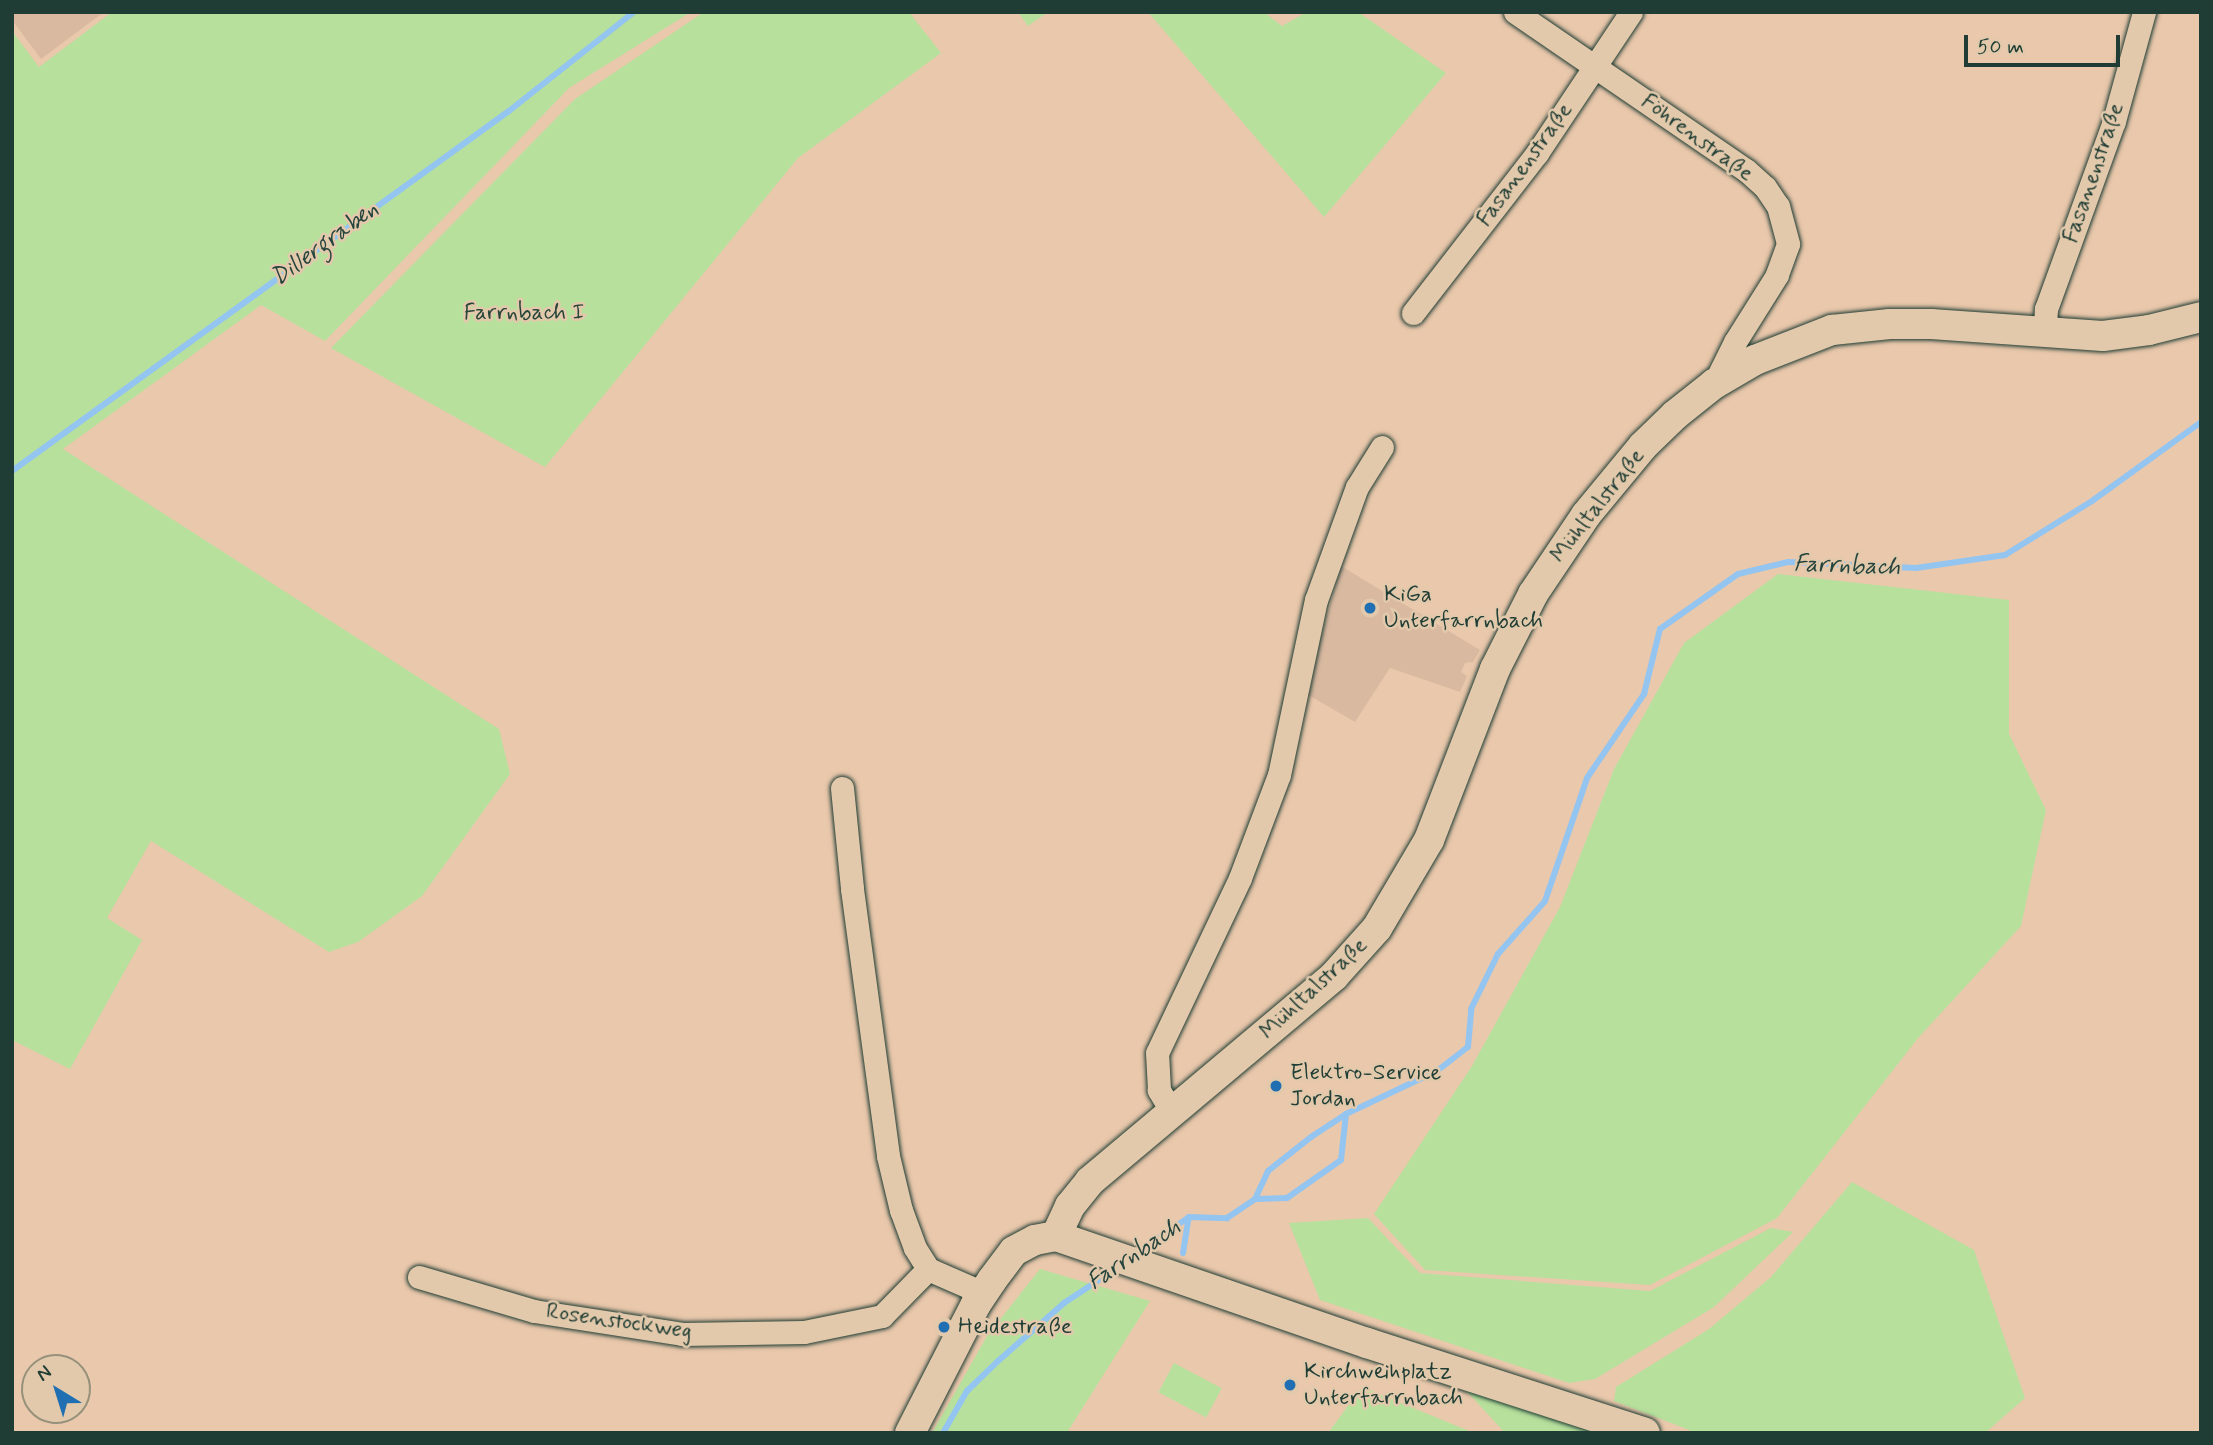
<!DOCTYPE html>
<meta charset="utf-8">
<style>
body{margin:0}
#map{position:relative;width:2213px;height:1445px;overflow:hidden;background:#eac8ac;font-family:Mynerve,sans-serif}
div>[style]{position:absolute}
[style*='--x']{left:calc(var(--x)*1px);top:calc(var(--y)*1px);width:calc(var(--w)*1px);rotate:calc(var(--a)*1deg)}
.built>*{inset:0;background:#dab9a1}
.green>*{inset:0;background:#b7e09d;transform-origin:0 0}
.stream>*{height:6px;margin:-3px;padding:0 3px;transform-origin:3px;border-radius:3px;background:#94c5f0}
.roads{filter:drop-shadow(0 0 2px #1f3d34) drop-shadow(0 0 2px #1f3d34)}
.minor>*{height:23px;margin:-11.5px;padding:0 11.5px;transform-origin:11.5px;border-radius:11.5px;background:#e3c9ab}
.tertiary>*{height:30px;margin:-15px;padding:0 15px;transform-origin:15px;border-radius:15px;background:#e3c9ab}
.dots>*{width:19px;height:19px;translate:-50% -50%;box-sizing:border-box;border:4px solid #e3c9ab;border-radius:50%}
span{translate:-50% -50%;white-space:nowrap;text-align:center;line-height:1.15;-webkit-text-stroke:5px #e3c9ab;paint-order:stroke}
.street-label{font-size:23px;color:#1f3d34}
.park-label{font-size:23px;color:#274539}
.poi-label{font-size:23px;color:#1f3d34}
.left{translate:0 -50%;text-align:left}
.water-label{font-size:24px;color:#25443d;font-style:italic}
.frame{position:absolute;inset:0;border:14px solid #1f3d34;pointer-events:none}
.north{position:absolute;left:21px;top:1354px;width:70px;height:70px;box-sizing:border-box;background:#e3c9ab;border:2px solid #95917b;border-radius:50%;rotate:322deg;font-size:19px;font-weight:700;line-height:28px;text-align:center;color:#1f3d34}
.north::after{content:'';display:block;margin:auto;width:24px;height:32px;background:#1f6fb2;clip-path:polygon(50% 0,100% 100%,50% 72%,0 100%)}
.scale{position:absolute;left:1964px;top:35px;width:156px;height:32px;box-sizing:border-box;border:4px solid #1f3d34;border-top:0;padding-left:9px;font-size:21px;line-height:24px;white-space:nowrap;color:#1f3d34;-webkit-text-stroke:5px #e3c9ab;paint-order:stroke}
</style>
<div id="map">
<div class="built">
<div style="clip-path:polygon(12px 12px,104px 12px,41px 59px,12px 20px)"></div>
<div style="clip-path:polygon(1341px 566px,1480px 650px,1473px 662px,1465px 663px,1461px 672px,1467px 676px,1460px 692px,1390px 668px,1355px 722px,1305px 693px)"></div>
</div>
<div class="green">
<div style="clip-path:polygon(112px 12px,691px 12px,569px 88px,325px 341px,261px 305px,63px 449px,499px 729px,510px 774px,422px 896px,358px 942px,329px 952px,151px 841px,107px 918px,142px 940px,70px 1069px,12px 1040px,12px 31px,39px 67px)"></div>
<div style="clip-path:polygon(704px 12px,909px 12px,941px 53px,798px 158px,545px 467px,331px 348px,575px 99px)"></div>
<div style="clip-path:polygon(1018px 12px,1048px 12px,1028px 26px)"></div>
<div style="clip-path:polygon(1148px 12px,1264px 12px,1282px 26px,1307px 12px,1358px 12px,1446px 73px,1324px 217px)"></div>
<div style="clip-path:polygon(1778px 574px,2009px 600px,2009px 734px,2046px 810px,2021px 926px,1919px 1037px,1777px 1218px,1650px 1285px,1425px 1270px,1374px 1214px,1472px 1066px,1560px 907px,1614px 769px,1684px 643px)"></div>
<div style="clip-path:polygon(1852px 1182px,1974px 1250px,2025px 1398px,1985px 1433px,1697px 1433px,1614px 1401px,1616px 1387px,1709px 1329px,1771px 1277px)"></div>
<div style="clip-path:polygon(1368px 1218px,1420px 1273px,1650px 1291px,1771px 1228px,1793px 1232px,1714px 1307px,1595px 1379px,1569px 1383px,1320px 1300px,1289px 1223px)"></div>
<div style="clip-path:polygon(1040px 1269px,1150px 1301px,1068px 1431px,1072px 1433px,932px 1433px,987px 1336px)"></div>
<div style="left:1174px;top:1363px;width:54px;height:33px;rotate:28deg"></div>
<div style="clip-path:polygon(1362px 1387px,1474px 1433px,1328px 1433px)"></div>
<div style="clip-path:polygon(1463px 1387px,1608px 1433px,1505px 1433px)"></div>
</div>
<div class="stream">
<div style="--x:12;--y:471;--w:614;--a:-35.92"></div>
<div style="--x:509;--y:111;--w:159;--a:-38.4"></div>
<div style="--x:1255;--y:1199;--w:32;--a:-2"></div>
<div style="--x:1287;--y:1198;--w:66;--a:-35.1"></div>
<div style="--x:1341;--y:1160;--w:46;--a:-83.8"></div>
<div style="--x:1137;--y:1253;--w:63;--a:-34.7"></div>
<div style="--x:1189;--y:1217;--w:38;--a:2"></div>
<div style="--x:1227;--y:1218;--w:34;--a:-34"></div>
<div style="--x:1255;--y:1199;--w:31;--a:-65"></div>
<div style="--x:1268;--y:1171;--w:55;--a:-38.3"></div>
<div style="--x:1311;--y:1137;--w:42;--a:-33.3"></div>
<div style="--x:1346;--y:1114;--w:101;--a:-25.3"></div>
<div style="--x:1437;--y:1071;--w:39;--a:-38"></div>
<div style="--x:1468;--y:1047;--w:38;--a:-85"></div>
<div style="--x:1471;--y:1009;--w:61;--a:-63.9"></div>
<div style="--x:1498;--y:954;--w:71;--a:-48.4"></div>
<div style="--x:1545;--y:901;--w:130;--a:-71.1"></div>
<div style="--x:1587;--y:778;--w:102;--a:-55.8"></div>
<div style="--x:1644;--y:694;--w:67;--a:-76.2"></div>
<div style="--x:1660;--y:629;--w:95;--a:-35.2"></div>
<div style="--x:1738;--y:574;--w:51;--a:-13.5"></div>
<div style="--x:1788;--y:562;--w:128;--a:2.7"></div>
<div style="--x:1916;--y:568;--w:90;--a:-8.3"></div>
<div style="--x:2005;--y:555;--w:102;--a:-31.8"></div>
<div style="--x:2092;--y:501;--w:135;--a:-35.9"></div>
<div style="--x:1183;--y:1253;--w:36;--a:-81"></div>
<div style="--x:943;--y:1433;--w:48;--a:-60.3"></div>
<div style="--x:967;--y:1391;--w:43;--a:-44.1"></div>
<div style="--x:998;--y:1361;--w:88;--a:-41.3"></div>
<div style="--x:1064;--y:1303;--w:64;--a:-33.4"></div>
</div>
<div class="roads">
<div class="minor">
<div style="--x:1515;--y:12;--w:280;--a:34.4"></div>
<div style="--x:1746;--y:170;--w:25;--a:42"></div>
<div style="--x:1765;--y:187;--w:23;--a:56"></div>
<div style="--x:1778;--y:206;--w:39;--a:75"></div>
<div style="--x:1788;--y:244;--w:33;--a:110"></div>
<div style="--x:1777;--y:275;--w:79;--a:122.1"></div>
<div style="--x:1735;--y:342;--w:47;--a:116.6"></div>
<div style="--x:1413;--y:313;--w:202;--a:-52.2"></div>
<div style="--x:1537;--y:153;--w:169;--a:-56.3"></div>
<div style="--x:2045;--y:333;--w:24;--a:-88"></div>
<div style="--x:2046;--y:309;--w:200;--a:-70.1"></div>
<div style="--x:2114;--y:121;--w:113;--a:-74.6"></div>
<div style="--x:842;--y:788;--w:101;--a:84.3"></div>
<div style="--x:852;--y:889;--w:269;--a:82.3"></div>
<div style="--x:888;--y:1156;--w:56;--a:76.5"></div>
<div style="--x:901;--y:1210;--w:40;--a:69.8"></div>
<div style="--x:915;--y:1248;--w:25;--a:58"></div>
<div style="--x:928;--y:1269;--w:60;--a:23.6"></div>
<div style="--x:1172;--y:1112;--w:26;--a:-121"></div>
<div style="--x:1159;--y:1090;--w:37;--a:-93"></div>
<div style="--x:1157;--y:1053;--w:194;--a:-64.6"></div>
<div style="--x:1240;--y:878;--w:110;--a:-69.3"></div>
<div style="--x:1279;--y:775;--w:179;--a:-78.1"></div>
<div style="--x:1316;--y:600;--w:120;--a:-70.1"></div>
<div style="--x:1357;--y:487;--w:47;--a:-58"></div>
<div style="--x:419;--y:1277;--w:120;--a:16.5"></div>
<div style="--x:534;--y:1311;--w:150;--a:8.8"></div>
<div style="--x:682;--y:1334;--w:122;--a:-0.9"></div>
<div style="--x:804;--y:1332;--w:80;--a:-11.6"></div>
<div style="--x:882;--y:1316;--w:66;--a:-45.6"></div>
</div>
<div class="tertiary">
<div style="--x:1056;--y:1236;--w:33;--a:-65"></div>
<div style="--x:1070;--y:1206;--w:32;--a:-51"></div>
<div style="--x:1090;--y:1181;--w:319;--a:-40"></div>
<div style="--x:1334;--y:976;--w:64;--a:-48.1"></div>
<div style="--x:1377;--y:928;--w:102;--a:-59.4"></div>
<div style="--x:1429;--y:840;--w:183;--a:-68.9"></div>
<div style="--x:1495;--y:669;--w:84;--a:-63.1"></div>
<div style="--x:1533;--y:594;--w:95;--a:-56.1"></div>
<div style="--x:1586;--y:515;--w:89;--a:-50.4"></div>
<div style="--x:1643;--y:446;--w:45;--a:-44.1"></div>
<div style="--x:1675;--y:415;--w:50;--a:-38.5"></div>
<div style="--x:1714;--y:384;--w:48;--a:-30.3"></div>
<div style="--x:1755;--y:360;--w:83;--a:-21.3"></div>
<div style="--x:1832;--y:330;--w:58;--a:-5.9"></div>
<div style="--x:1890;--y:324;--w:41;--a:0"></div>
<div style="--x:1931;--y:324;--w:172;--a:4"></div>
<div style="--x:2103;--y:336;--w:46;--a:-7.4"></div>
<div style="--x:2149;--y:330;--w:54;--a:-14"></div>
<div style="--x:910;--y:1433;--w:145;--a:-62.9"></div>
<div style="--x:976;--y:1304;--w:29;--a:-56"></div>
<div style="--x:992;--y:1280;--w:36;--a:-53"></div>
<div style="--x:1014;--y:1251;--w:24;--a:-28"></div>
<div style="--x:1035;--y:1240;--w:21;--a:-11"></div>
<div style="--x:1056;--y:1236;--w:329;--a:19"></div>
<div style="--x:1367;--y:1343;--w:292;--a:17.9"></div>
</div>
</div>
<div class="dots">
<div style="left:1370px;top:608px;background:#1f6fb2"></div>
<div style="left:1276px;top:1086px;background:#1f6fb2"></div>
<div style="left:944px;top:1327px;background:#1f6fb2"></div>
<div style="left:1290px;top:1385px;background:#1f6fb2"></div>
</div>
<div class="street-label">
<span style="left:1697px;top:138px;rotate:36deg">Föhrenstraße</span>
<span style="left:1525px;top:165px;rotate:-54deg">Fasanenstraße</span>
<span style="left:2094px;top:173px;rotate:-71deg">Fasanenstraße</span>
<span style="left:1598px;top:506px;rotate:-52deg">Mühltalstraße</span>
<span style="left:1314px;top:989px;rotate:-43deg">Mühltalstraße</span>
<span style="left:619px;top:1322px;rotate:8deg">Rosenstockweg</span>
</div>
<div class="park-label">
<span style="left:524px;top:313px">Farrnbach I</span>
</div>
<div class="poi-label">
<span class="left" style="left:1384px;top:608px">KiGa<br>Unterfarrnbach</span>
<span class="left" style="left:1290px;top:1086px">Elektro-Service<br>Jordan</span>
<span class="left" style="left:958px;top:1327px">Heidestraße</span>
<span class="left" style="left:1304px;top:1385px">Kirchweihplatz<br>Unterfarrnbach</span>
</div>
<div class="water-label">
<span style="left:325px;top:244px;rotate:-36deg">Dillergraben</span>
<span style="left:1847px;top:566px;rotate:2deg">Farrnbach</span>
<span style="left:1134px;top:1255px;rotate:-34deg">Farrnbach</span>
</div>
<div class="frame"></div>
<div class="north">N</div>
<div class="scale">50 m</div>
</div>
